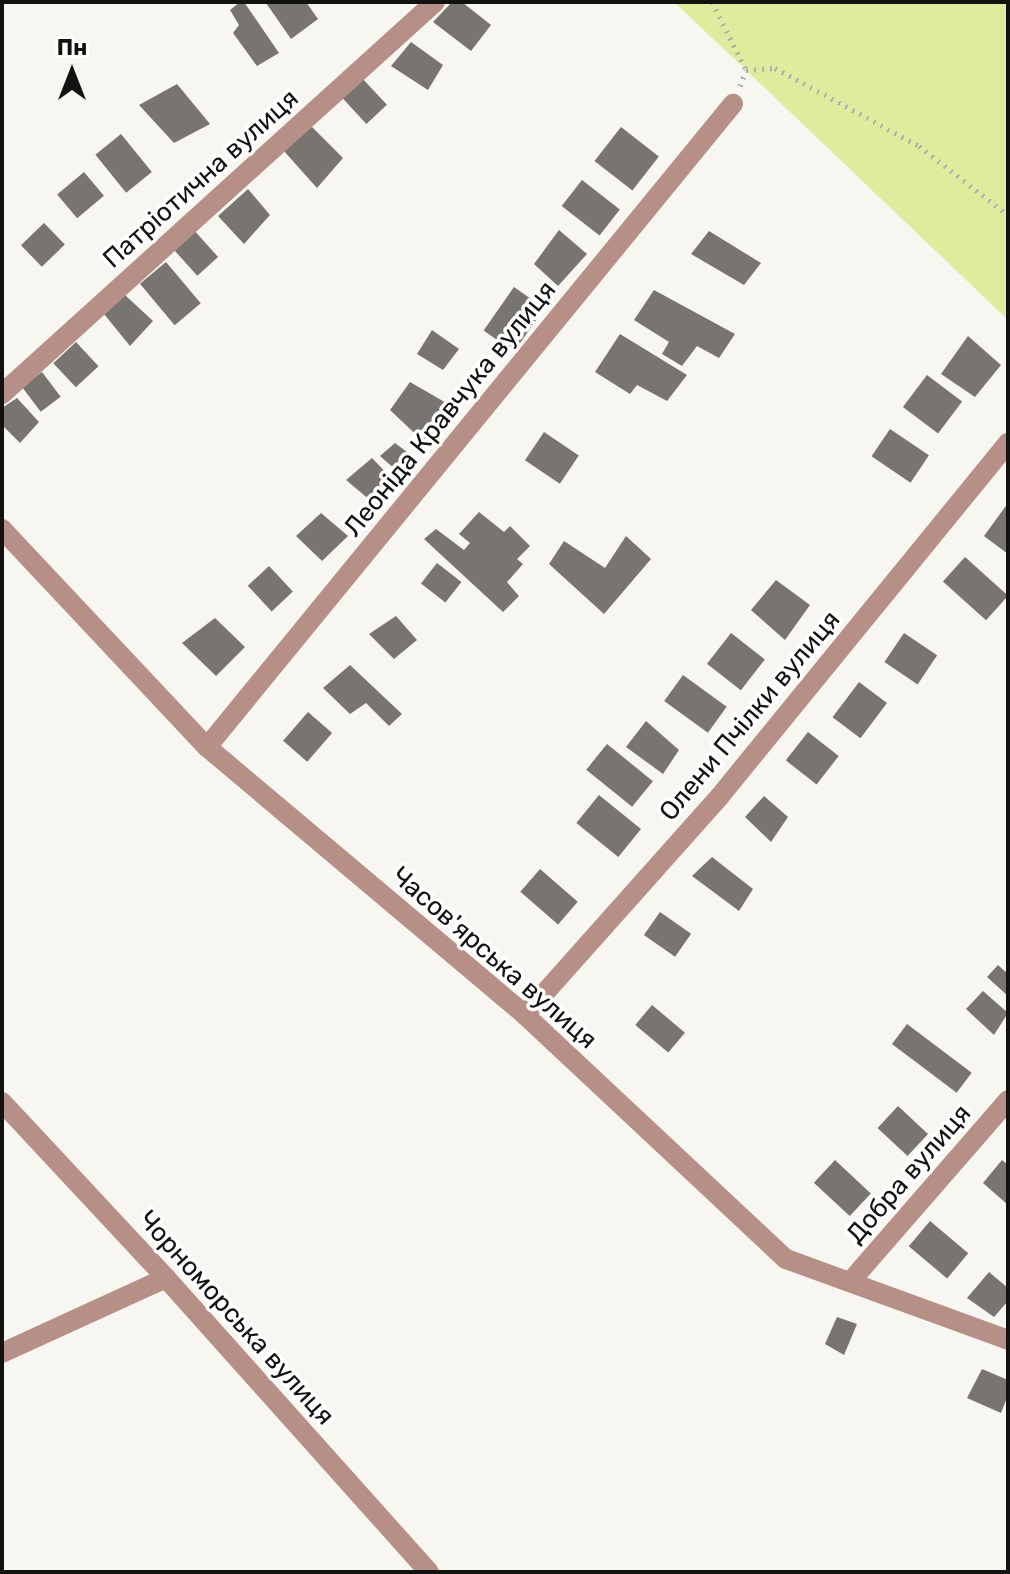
<!DOCTYPE html>
<meta charset="utf-8">
<style>
body{margin:0}
#map{position:relative;width:1010px;height:1574px;overflow:hidden;background:#f8f6f1;font-family:Rubik,sans-serif}
div>[style]{position:absolute}
[style*='--x']{left:calc(var(--x)*1px);top:calc(var(--y)*1px);width:calc(var(--w)*1px);rotate:calc(var(--a)*1deg)}
.green>*{inset:0;background:#deec9e}
.building>*{inset:0;background:#787571;transform-origin:0 0}
.path>*{height:5px;margin-top:-2.5px;transform-origin:0;background:repeating-linear-gradient(90deg,#b2b0ac 0 2px,transparent 0 8px)}
.minor>*{height:20px;margin:-10px;padding:0 10px;transform-origin:10px;border-radius:10px;background:#b69086}
span{translate:-50% -50%;white-space:nowrap;text-align:center;line-height:1.15;-webkit-text-stroke:7px #fff;paint-order:stroke}
.street-label{font-size:26px;color:#121210}
.frame{position:absolute;inset:0;border:4px solid #121210;pointer-events:none}
.north{position:absolute;left:32px;top:32px;width:80px;height:80px;-webkit-text-stroke:6px #fff;paint-order:stroke;rotate:0deg;font-size:22px;font-weight:700;line-height:32px;text-align:center;color:#121210}
.north::after{content:'';display:block;margin:auto;width:28px;height:36px;background:#121210;clip-path:polygon(50% 0,100% 100%,50% 72%,0 100%)}
</style>
<div id="map">
<div class="green">
<div style="clip-path:polygon(674px 2px,1008px 2px,1008px 320px,746px 70px)"></div>
</div>
<div class="building">
<div style="clip-path:polygon(240px 2px,244px 2px,279px 53px,257px 66px,233px 33px,239px 25px,230px 10px)"></div>
<div style="clip-path:polygon(306px 2px,318px 19px,291px 39px,266px 3px)"></div>
<div style="clip-path:polygon(452px 2px,462px 2px,491px 25px,471px 51px,433px 22px)"></div>
<div style="clip-path:polygon(411px 42px,443px 65px,428px 90px,391px 66px)"></div>
<div style="left:361px;top:77px;width:38px;height:28px;rotate:47deg"></div>
<div style="clip-path:polygon(177px 84px,210px 124px,174px 143px,139px 105px)"></div>
<div style="clip-path:polygon(311px 126px,343px 158px,317px 188px,283px 150px)"></div>
<div style="left:621px;top:127px;width:48px;height:43px;rotate:38deg"></div>
<div style="left:121px;top:134px;width:49px;height:33px;rotate:51deg"></div>
<div style="left:84px;top:172px;width:31px;height:35px;rotate:50deg"></div>
<div style="left:582px;top:180px;width:48px;height:33px;rotate:38deg"></div>
<div style="clip-path:polygon(248px 189px,270px 215px,244px 244px,218px 216px)"></div>
<div style="left:44px;top:223px;width:30px;height:32px;rotate:46deg"></div>
<div style="left:192px;top:228px;width:39px;height:28px;rotate:48deg"></div>
<div style="clip-path:polygon(559px 230px,587px 254px,558px 286px,534px 264px)"></div>
<div style="clip-path:polygon(709px 231px,761px 263px,744px 285px,691px 254px)"></div>
<div style="left:166px;top:262px;width:54px;height:34px;rotate:50deg"></div>
<div style="left:514px;top:287px;width:37px;height:53px;rotate:35deg"></div>
<div style="clip-path:polygon(654px 290px,735px 334px,719px 358px,697px 346px,682px 366px,662px 354px,669px 342px,634px 320px)"></div>
<div style="clip-path:polygon(125px 295px,153px 321px,130px 346px,104px 314px)"></div>
<div style="clip-path:polygon(432px 330px,459px 349px,443px 370px,417px 354px)"></div>
<div style="clip-path:polygon(620px 334px,687px 375px,667px 401px,637px 385px,630px 394px,595px 372px)"></div>
<div style="clip-path:polygon(968px 336px,1001px 365px,975px 397px,941px 374px)"></div>
<div style="left:76px;top:342px;width:33px;height:31px;rotate:47deg"></div>
<div style="left:42px;top:372px;width:31px;height:25px;rotate:53deg"></div>
<div style="left:927px;top:375px;width:44px;height:40px;rotate:37deg"></div>
<div style="clip-path:polygon(410px 382px,455px 408px,427px 445px,390px 410px)"></div>
<div style="clip-path:polygon(17px 398px,39px 422px,20px 443px,2px 425px,2px 408px)"></div>
<div style="left:890px;top:429px;width:47px;height:33px;rotate:34deg"></div>
<div style="left:544px;top:432px;width:42px;height:34px;rotate:34deg"></div>
<div style="clip-path:polygon(395px 443px,419px 461px,405px 478px,380px 456px)"></div>
<div style="clip-path:polygon(372px 458px,398px 485px,377px 506px,346px 480px)"></div>
<div style="clip-path:polygon(1008px 503px,1008px 554px,984px 536px)"></div>
<div style="clip-path:polygon(479px 512px,504px 532px,510px 526px,530px 546px,517px 559px,523px 564px,507px 582px,519px 596px,503px 612px,424px 539px,436px 529px,464px 550px,470px 543px,459px 534px)"></div>
<div style="clip-path:polygon(321px 513px,348px 536px,322px 561px,296px 536px)"></div>
<div style="clip-path:polygon(626px 536px,651px 559px,604px 614px,549px 564px,564px 541px,605px 568px)"></div>
<div style="left:965px;top:557px;width:58px;height:33px;rotate:42deg"></div>
<div style="left:437px;top:563px;width:31px;height:26px;rotate:38deg"></div>
<div style="left:269px;top:566px;width:35px;height:29px;rotate:47deg"></div>
<div style="clip-path:polygon(776px 580px,810px 605px,785px 640px,751px 610px)"></div>
<div style="clip-path:polygon(396px 616px,417px 640px,394px 659px,369px 634px)"></div>
<div style="clip-path:polygon(215px 618px,245px 647px,216px 676px,182px 643px)"></div>
<div style="left:731px;top:633px;width:43px;height:39px;rotate:38deg"></div>
<div style="left:904px;top:633px;width:40px;height:35px;rotate:34deg"></div>
<div style="clip-path:polygon(350px 665px,402px 714px,389px 726px,366px 703px,350px 714px,323px 688px)"></div>
<div style="left:683px;top:675px;width:54px;height:32px;rotate:36deg"></div>
<div style="left:859px;top:682px;width:35px;height:44px;rotate:37deg"></div>
<div style="left:308px;top:712px;width:32px;height:38px;rotate:41deg"></div>
<div style="clip-path:polygon(646px 721px,679px 750px,663px 774px,626px 747px)"></div>
<div style="left:808px;top:732px;width:39px;height:36px;rotate:38deg"></div>
<div style="left:607px;top:744px;width:59px;height:33px;rotate:39deg"></div>
<div style="left:599px;top:795px;width:54px;height:36px;rotate:39deg"></div>
<div style="clip-path:polygon(764px 796px,788px 817px,771px 842px,745px 817px)"></div>
<div style="clip-path:polygon(712px 857px,753px 889px,739px 911px,692px 876px)"></div>
<div style="left:540px;top:869px;width:50px;height:30px;rotate:41deg"></div>
<div style="left:660px;top:912px;width:38px;height:28px;rotate:35deg"></div>
<div style="clip-path:polygon(998px 965px,1008px 974px,1008px 996px,987px 977px)"></div>
<div style="clip-path:polygon(983px 991px,1008px 1013px,994px 1035px,966px 1009px)"></div>
<div style="left:652px;top:1005px;width:43px;height:26px;rotate:40deg"></div>
<div style="left:907px;top:1024px;width:81px;height:25px;rotate:37deg"></div>
<div style="left:898px;top:1106px;width:41px;height:30px;rotate:43deg"></div>
<div style="left:835px;top:1160px;width:49px;height:31px;rotate:43deg"></div>
<div style="clip-path:polygon(1002px 1160px,1008px 1165px,1008px 1205px,983px 1183px)"></div>
<div style="left:930px;top:1221px;width:50px;height:33px;rotate:40deg"></div>
<div style="clip-path:polygon(989px 1272px,1008px 1288px,1008px 1301px,994px 1317px,967px 1298px)"></div>
<div style="clip-path:polygon(837px 1317px,857px 1324px,844px 1355px,825px 1344px)"></div>
<div style="clip-path:polygon(982px 1369px,1008px 1380px,1008px 1395px,1001px 1413px,967px 1398px)"></div>
</div>
<div class="path">
<div style="--x:712;--y:2;--w:76;--a:63.4"></div>
<div style="--x:740;--y:86;--w:17;--a:-69"></div>
<div style="--x:746;--y:70;--w:29;--a:-4"></div>
<div style="--x:775;--y:68;--w:164;--a:28.4"></div>
<div style="--x:919;--y:146;--w:113;--a:37.8"></div>
</div>
<div class="minor">
<div style="--x:2;--y:394;--w:584;--a:-42.15"></div>
<div style="--x:2;--y:529;--w:299;--a:46.8"></div>
<div style="--x:207;--y:747;--w:416;--a:40.1"></div>
<div style="--x:525;--y:1015;--w:357;--a:43.1"></div>
<div style="--x:786;--y:1259;--w:236;--a:20"></div>
<div style="--x:207;--y:747;--w:831;--a:-50.72"></div>
<div style="--x:525;--y:1015;--w:293;--a:-48.3"></div>
<div style="--x:720;--y:796;--w:456;--a:-50.8"></div>
<div style="--x:2;--y:1102;--w:241;--a:47"></div>
<div style="--x:166;--y:1278;--w:394;--a:48.2"></div>
<div style="--x:850;--y:1282;--w:241;--a:-49"></div>
<div style="--x:2;--y:1353;--w:180;--a:-24.6"></div>
</div>
<div class="street-label">
<span style="left:201px;top:179px;rotate:-42deg">Патріотична вулиця</span>
<span style="left:450px;top:409px;rotate:-51deg">Леоніда Кравчука вулиця</span>
<span style="left:750px;top:716px;rotate:-50deg">Олени Пчілки вулиця</span>
<span style="left:494px;top:958px;rotate:41deg">Часов'ярська вулиця</span>
<span style="left:909px;top:1174px;rotate:-49deg">Добра вулиця</span>
<span style="left:236px;top:1318px;rotate:48deg">Чорноморська вулиця</span>
</div>
<div class="frame"></div>
<div class="north">Пн</div>
</div>
